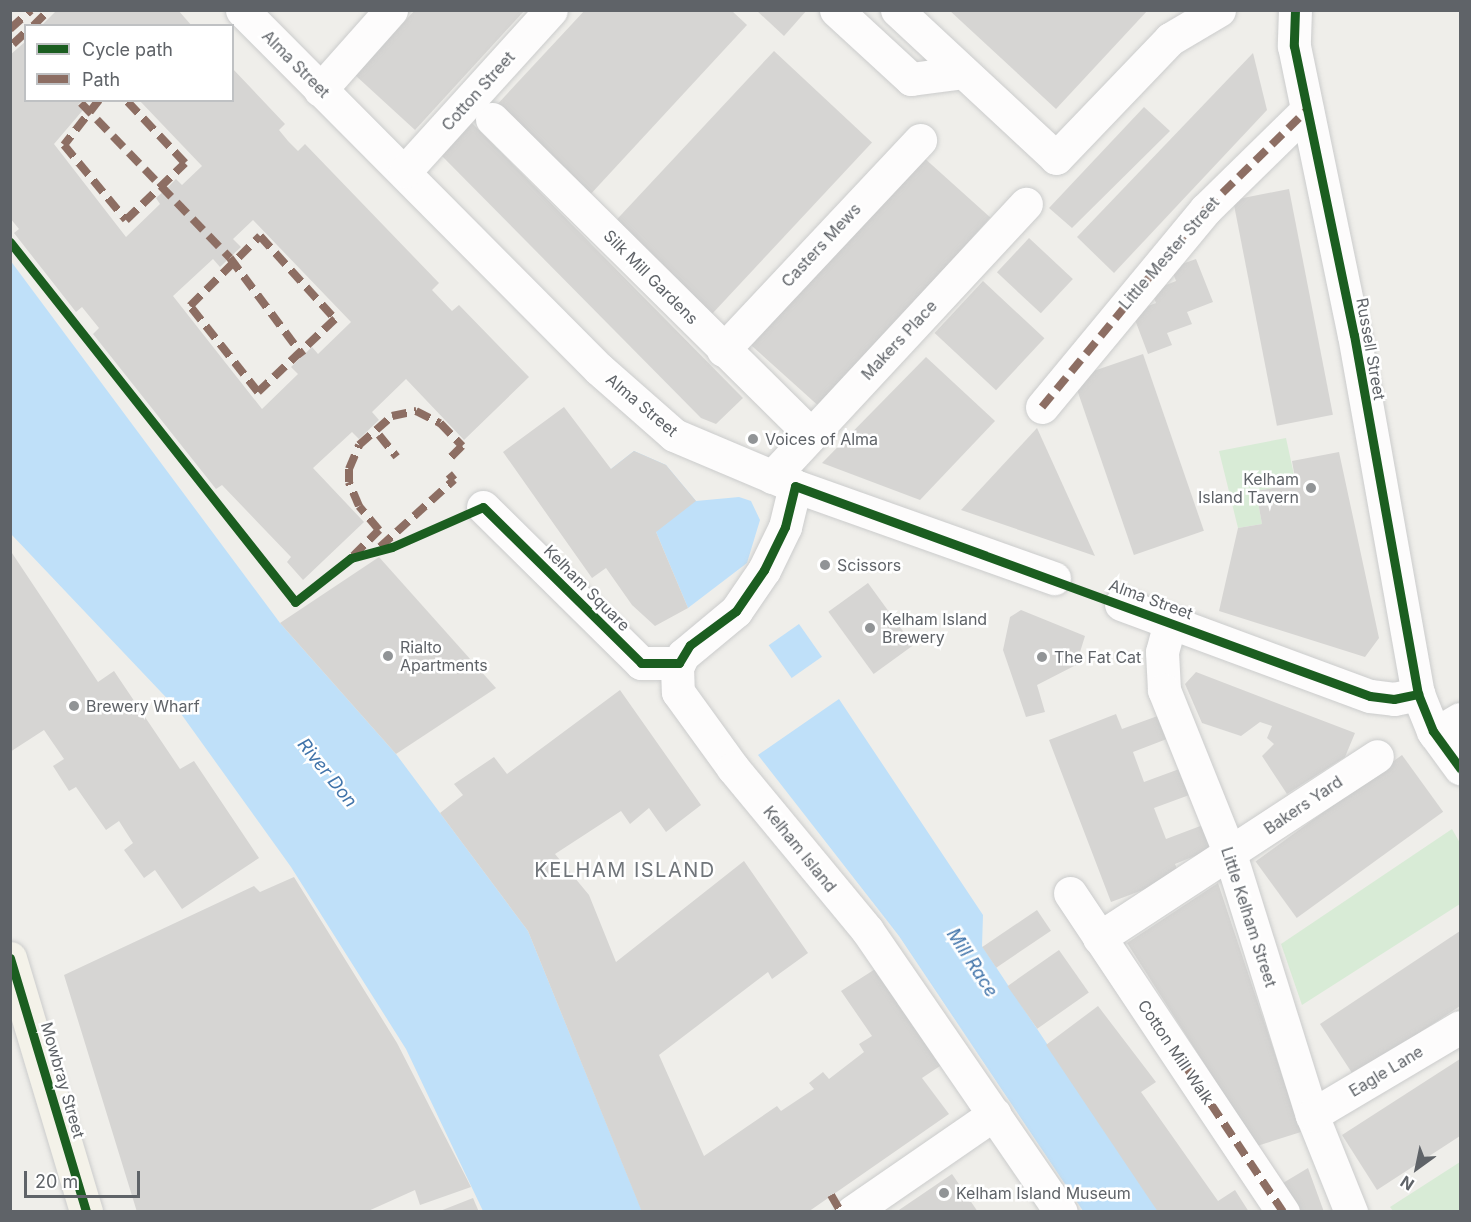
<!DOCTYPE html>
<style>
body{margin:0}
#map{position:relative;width:1471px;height:1222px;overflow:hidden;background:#efeeea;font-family:Inter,sans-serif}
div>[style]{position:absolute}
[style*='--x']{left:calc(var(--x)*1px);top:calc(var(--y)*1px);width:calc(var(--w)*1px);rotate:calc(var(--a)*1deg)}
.green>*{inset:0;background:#d8ebd6}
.water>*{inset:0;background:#bfe0f9;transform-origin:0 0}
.building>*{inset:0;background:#d6d5d3;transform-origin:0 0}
.roads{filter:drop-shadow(0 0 2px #cbcccc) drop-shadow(0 0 2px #cbcccc)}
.minor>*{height:33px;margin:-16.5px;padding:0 16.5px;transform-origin:16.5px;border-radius:16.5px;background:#fdfcfc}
.major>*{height:33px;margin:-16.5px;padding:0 16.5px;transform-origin:16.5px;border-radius:16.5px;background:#f4f2e9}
.quiet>*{height:8px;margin-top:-4px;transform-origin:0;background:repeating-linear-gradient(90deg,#8d6e63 0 15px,transparent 0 23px)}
.cycleway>*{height:9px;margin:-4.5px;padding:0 4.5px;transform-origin:4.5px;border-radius:4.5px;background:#1b5e20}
.dots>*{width:16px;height:16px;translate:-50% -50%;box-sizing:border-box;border:3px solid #fff;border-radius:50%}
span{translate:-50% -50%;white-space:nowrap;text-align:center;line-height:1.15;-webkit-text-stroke:5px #fff;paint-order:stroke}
.street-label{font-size:16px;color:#5f6368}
.poi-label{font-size:16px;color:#5f6368}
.left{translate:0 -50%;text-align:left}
.right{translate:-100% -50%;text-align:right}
.water-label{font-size:18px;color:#4174aa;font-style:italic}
.quarter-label{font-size:20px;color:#70757a;letter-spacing:1.5px}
.frame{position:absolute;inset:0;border:12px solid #5f6368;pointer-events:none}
.legend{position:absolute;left:24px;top:24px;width:210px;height:78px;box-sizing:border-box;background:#fff;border:2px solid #bfc1c3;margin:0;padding:8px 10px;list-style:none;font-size:18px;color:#5f6368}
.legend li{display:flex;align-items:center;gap:12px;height:30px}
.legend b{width:30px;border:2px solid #bfc1c3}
.north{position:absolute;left:1387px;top:1138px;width:60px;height:60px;-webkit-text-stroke:4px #fff;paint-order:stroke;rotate:213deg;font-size:16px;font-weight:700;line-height:24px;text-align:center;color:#5f6368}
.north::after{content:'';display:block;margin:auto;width:21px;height:27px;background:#5f6368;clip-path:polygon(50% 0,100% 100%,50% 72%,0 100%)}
.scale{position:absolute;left:24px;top:1171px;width:116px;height:27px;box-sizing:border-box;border:3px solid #5f6368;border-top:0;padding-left:8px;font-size:18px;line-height:21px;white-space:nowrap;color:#5f6368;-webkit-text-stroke:4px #fff;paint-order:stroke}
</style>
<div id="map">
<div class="green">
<div style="clip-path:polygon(1286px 438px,1296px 484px,1256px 491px,1262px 524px,1238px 528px,1219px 451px)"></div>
<div style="clip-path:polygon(1452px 829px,1460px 843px,1460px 904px,1302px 1005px,1281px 944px)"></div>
<div style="clip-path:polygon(1460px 1162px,1460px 1211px,1393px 1211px,1390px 1207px)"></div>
</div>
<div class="water">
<div style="clip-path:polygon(10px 260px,280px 623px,396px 754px,528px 931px,642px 1211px,483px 1211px,406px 1049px,291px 867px,179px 711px,11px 534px)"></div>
<div style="clip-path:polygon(634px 451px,666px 465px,696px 501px,739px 497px,751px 501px,760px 520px,747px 563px,688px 608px,656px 532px,611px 469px)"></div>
<div style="left:799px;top:624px;width:40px;height:37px;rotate:55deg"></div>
<div style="clip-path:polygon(839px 699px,983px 915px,982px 946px,1158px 1211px,1083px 1211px,899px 936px,758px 755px)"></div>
</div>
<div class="building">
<div style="clip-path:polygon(57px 10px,178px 10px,192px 26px,41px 26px)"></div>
<div style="clip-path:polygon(415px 10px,525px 10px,415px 130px,355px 75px)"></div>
<div style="clip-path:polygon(585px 10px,731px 10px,747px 25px,588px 197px,493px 109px)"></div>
<div style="clip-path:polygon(756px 10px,807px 10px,784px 36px)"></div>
<div style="clip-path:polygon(949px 10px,1148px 10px,1056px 109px)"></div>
<div style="clip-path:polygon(evenodd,26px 41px,26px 100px,83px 100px,78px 105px,83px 110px,54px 144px,126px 237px,160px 204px,156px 198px,166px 189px,176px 179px,182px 185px,202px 166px,139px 100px,232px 100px,232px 68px,285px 124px,279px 130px,288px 141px,298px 151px,305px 144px,439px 283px,432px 290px,452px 311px,459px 305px,529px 377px,464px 440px,406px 379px,372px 412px,379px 420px,359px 439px,352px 432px,313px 468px,364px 522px,303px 580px,287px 562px,291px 557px,222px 485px,216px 489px,93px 334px,99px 328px,82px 307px,76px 312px,14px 233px,19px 229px,10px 218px,10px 55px,26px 41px,253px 220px,351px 322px,318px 354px,312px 347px,291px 367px,298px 374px,262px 409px,173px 296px,213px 259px,220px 267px,241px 247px,233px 239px,253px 220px)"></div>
<div style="left:774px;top:51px;width:134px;height:236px;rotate:43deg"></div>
<div style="clip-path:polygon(1253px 53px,1267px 110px,1114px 273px,1077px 237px)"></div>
<div style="clip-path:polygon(1144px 107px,1170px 131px,1072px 228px,1049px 208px)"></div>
<div style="clip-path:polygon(469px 120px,743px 398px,716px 424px,701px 418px,438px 152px)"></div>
<div style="left:922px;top:156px;width:92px;height:255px;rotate:42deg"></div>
<div style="left:1289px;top:189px;width:230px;height:57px;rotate:79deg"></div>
<div style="left:1029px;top:238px;width:60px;height:47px;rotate:43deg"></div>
<div style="clip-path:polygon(1196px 259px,1213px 302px,1187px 312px,1192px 324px,1167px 333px,1172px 345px,1148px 354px,1132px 312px,1156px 303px,1151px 291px,1176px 281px,1171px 268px)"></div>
<div style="left:983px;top:281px;width:84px;height:71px;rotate:43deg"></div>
<div style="left:1143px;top:354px;width:187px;height:74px;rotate:71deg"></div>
<div style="clip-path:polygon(926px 357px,995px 421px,920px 500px,822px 463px)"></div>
<div style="clip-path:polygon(564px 407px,611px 469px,634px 451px,666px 465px,696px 501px,656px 532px,688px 608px,655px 626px,632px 605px,606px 568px,592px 578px,503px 452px)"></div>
<div style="clip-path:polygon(1037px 428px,1095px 556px,961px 510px)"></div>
<div style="clip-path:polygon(1339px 452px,1379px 638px,1365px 657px,1219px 611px,1238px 528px,1262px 524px,1256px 491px,1296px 484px,1292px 461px)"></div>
<div style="clip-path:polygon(10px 550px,98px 682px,114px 671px,180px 769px,194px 761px,259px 858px,182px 909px,155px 870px,144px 878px,124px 850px,133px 843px,119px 821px,106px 830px,76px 787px,69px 791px,53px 766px,64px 759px,44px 730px,10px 752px)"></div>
<div style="clip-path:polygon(379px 557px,496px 688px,396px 754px,280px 623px)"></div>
<div style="left:868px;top:583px;width:77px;height:49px;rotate:54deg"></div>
<div style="clip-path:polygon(1021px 610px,1085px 636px,1076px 665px,1037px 685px,1045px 712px,1026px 717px,1003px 650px,1010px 617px)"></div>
<div style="clip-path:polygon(1196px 672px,1355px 733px,1345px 757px,1287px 794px,1262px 756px,1274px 744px,1267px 738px,1272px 726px,1260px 722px,1241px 736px,1202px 723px,1185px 684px)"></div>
<div style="clip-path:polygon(620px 690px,701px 805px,666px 832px,649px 808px,630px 824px,621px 811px,555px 854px,589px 895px,616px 962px,744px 861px,808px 953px,772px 979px,768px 972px,659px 1055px,704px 1156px,777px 1106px,781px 1111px,814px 1089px,809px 1083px,823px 1072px,829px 1079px,864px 1052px,859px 1044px,872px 1036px,841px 991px,883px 964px,946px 1062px,922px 1078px,949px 1114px,808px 1212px,642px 1212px,528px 931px,440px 813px,463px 795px,454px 784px,494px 757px,507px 774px)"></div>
<div style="clip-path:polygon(1116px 714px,1122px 729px,1163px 714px,1172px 737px,1133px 752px,1144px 782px,1182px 768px,1192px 794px,1154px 808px,1166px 839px,1203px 825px,1212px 849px,1175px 864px,1180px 876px,1111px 902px,1049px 740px)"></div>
<div style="left:1402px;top:755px;width:70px;height:181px;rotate:54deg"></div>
<div style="clip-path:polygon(294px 877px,397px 1043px,471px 1187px,420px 1205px,415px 1190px,366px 1212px,137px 1212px,64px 975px,254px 886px,260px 892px)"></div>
<div style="clip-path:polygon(1218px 883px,1301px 1132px,1257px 1146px,1127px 943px)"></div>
<div style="left:1037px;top:910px;width:25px;height:66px;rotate:56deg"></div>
<div style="clip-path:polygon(1460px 931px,1460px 1006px,1354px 1076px,1320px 1024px)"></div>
<div style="left:1059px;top:950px;width:52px;height:63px;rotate:55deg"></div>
<div style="clip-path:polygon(1098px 1006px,1156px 1082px,1141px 1092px,1218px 1201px,1235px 1190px,1249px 1212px,1158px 1212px,1046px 1045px)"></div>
<div style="clip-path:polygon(1460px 1059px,1460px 1136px,1377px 1190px,1342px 1135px)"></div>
<div style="clip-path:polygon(1308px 1168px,1324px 1212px,1296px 1212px,1278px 1186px)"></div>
<div style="clip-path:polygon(952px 1174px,978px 1212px,896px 1212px)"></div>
<div style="clip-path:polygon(473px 1198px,479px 1212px,440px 1212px,440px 1211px)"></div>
</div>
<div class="roads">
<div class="minor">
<div style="--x:242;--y:10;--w:506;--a:45.16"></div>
<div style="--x:599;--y:369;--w:100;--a:41.3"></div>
<div style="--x:674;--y:435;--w:131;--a:22.9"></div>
<div style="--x:795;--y:486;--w:275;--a:19.6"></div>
<div style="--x:836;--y:10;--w:102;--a:42.6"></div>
<div style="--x:911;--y:79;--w:52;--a:-7.7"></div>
<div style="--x:897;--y:10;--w:217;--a:42.9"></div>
<div style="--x:1056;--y:158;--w:165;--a:-46.2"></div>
<div style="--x:1170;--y:39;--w:57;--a:-30.6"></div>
<div style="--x:1295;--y:10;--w:36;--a:92"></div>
<div style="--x:1294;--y:46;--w:295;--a:78.3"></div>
<div style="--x:1354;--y:335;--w:365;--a:79.9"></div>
<div style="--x:1418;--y:694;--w:40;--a:68"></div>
<div style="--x:1433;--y:731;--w:46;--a:53.9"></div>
<div style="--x:320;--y:90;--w:107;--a:-48.4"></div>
<div style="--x:492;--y:119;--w:449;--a:44.7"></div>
<div style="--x:405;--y:171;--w:217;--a:-47.8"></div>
<div style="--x:723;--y:350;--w:288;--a:-46.8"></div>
<div style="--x:1042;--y:407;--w:257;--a:-50.4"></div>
<div style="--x:1206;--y:209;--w:141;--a:-44.4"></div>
<div style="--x:772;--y:477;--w:373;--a:-47.1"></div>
<div style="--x:795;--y:486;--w:42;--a:103.7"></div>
<div style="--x:785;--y:527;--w:48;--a:116"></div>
<div style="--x:764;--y:570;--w:50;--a:124.3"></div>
<div style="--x:736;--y:611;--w:69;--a:140.3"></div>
<div style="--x:683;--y:655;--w:13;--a:117"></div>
<div style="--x:677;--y:667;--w:25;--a:88"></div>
<div style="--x:678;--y:692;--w:94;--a:54.1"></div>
<div style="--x:733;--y:768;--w:210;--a:50.4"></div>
<div style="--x:867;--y:930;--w:342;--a:55.5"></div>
<div style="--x:483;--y:507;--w:222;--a:44.6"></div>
<div style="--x:641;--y:663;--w:38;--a:0"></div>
<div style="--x:1121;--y:604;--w:265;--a:20.3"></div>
<div style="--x:1370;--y:696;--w:24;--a:7"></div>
<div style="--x:1394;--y:699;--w:25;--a:-12"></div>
<div style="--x:1170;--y:622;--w:31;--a:105"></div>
<div style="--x:1162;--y:652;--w:38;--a:87"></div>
<div style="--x:1164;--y:690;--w:177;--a:68.1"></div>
<div style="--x:1230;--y:854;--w:274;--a:72.6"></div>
<div style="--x:1312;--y:1115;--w:105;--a:68.1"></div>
<div style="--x:1435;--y:734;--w:29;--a:-31"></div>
<div style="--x:1070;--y:893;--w:384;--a:56.3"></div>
<div style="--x:1099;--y:938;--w:332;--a:-33.2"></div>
<div style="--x:1312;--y:1115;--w:172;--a:-30.7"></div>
<div style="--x:852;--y:1212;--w:173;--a:-34.6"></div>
</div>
<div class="major">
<div style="--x:10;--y:958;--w:265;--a:73.3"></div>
</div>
</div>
<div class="quiet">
<div style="--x:33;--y:26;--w:23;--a:-45"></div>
<div style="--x:10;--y:29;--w:28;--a:-42"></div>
<div style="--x:13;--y:44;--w:18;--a:-43"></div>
<div style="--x:99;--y:100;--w:57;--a:127.9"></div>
<div style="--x:64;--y:145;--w:97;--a:50.4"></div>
<div style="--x:126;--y:220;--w:82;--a:-44"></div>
<div style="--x:185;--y:163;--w:86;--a:-133.1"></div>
<div style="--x:81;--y:103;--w:215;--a:46.1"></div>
<div style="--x:230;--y:258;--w:122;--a:53.3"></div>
<div style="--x:260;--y:236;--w:112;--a:47.9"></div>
<div style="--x:335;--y:319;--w:106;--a:136.5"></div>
<div style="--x:258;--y:392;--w:110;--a:-128.3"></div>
<div style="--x:190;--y:306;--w:99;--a:-45"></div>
<div style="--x:1042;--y:407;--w:257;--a:-50.4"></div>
<div style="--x:1206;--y:209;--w:141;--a:-44.4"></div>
<div style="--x:379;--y:435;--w:28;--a:51"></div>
<div style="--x:380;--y:547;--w:100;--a:-42.2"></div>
<div style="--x:454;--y:480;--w:8;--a:-130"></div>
<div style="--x:353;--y:556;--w:37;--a:-45"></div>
<div style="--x:379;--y:530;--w:31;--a:-130"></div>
<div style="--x:359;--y:506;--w:26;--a:-113"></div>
<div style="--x:349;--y:482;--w:13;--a:-90"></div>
<div style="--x:349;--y:469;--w:26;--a:-67"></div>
<div style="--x:359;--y:445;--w:44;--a:-41.3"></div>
<div style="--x:392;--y:416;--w:25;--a:-12"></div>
<div style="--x:416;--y:411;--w:27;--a:27"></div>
<div style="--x:440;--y:423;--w:32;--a:46"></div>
<div style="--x:462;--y:446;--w:21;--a:135"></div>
<div style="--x:1160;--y:1028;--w:221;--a:56.2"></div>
<div style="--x:831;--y:1195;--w:20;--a:60"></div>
</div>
<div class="cycleway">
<div style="--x:1295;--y:10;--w:36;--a:92"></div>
<div style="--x:1294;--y:46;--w:295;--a:78.3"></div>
<div style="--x:1354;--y:335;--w:365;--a:79.9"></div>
<div style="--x:1418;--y:694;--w:40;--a:68"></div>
<div style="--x:1433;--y:731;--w:46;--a:53.9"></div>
<div style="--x:10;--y:242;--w:459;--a:51.6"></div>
<div style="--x:295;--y:602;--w:71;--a:-38.2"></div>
<div style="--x:351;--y:558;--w:42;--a:-15"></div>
<div style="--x:392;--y:547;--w:99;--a:-23.7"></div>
<div style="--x:483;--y:507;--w:222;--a:44.6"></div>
<div style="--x:641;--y:663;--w:38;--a:0"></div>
<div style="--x:679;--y:663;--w:21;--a:-59"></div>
<div style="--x:690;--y:645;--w:57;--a:-36.5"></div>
<div style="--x:736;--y:611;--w:50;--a:-55.7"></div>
<div style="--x:764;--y:570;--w:48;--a:-64"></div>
<div style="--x:785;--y:527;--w:42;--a:-76.3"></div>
<div style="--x:795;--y:486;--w:612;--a:20.06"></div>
<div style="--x:1370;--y:696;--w:24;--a:7"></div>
<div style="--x:1394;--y:699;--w:25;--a:-12"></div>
<div style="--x:10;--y:958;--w:265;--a:73.3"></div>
</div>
<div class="dots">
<div style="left:753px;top:439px;background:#919496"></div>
<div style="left:1311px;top:488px;background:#919496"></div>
<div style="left:825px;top:565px;background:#919496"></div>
<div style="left:870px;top:628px;background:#919496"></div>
<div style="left:388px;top:656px;background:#919496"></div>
<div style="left:1042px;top:657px;background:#919496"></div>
<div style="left:74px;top:706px;background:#919496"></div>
<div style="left:944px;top:1193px;background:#919496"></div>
</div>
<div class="street-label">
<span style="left:296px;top:64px;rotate:45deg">Alma Street</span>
<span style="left:478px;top:91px;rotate:-48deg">Cotton Street</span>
<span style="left:821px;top:245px;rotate:-47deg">Casters Mews</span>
<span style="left:1169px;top:253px;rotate:-49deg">Little Mester Street</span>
<span style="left:651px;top:277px;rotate:45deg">Silk Mill Gardens</span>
<span style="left:899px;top:340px;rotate:-47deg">Makers Place</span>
<span style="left:1371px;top:349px;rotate:80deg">Russell Street</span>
<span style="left:642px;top:405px;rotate:40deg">Alma Street</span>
<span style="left:587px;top:588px;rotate:45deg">Kelham Square</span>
<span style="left:1151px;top:599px;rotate:20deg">Alma Street</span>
<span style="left:1303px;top:805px;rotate:-34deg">Bakers Yard</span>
<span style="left:800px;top:849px;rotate:51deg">Kelham Island</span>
<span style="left:1249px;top:917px;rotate:72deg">Little Kelham Street</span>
<span style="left:1176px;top:1052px;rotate:56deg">Cotton Mill Walk</span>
<span style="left:1386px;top:1071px;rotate:-31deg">Eagle Lane</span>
<span style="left:63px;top:1080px;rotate:74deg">Mowbray Street</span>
</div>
<div class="poi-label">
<span class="left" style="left:765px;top:439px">Voices of Alma</span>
<span class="right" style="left:1299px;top:488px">Kelham<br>Island Tavern</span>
<span class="left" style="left:837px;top:565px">Scissors</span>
<span class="left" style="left:882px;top:628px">Kelham Island<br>Brewery</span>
<span class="left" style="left:400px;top:656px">Rialto<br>Apartments</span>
<span class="left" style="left:1054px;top:657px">The Fat Cat</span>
<span class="left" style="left:86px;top:706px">Brewery Wharf</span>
<span class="left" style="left:956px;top:1193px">Kelham Island Museum</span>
</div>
<div class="water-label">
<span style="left:327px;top:773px;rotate:51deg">River Don</span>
<span style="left:972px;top:963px;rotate:57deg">Mill Race</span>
</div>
<div class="quarter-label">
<span style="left:625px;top:870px">KELHAM ISLAND</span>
</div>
<div class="frame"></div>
<ul class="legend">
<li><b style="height:8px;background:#1b5e20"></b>Cycle path</li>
<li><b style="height:8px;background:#8d6e63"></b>Path</li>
</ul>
<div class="north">N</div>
<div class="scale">20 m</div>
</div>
